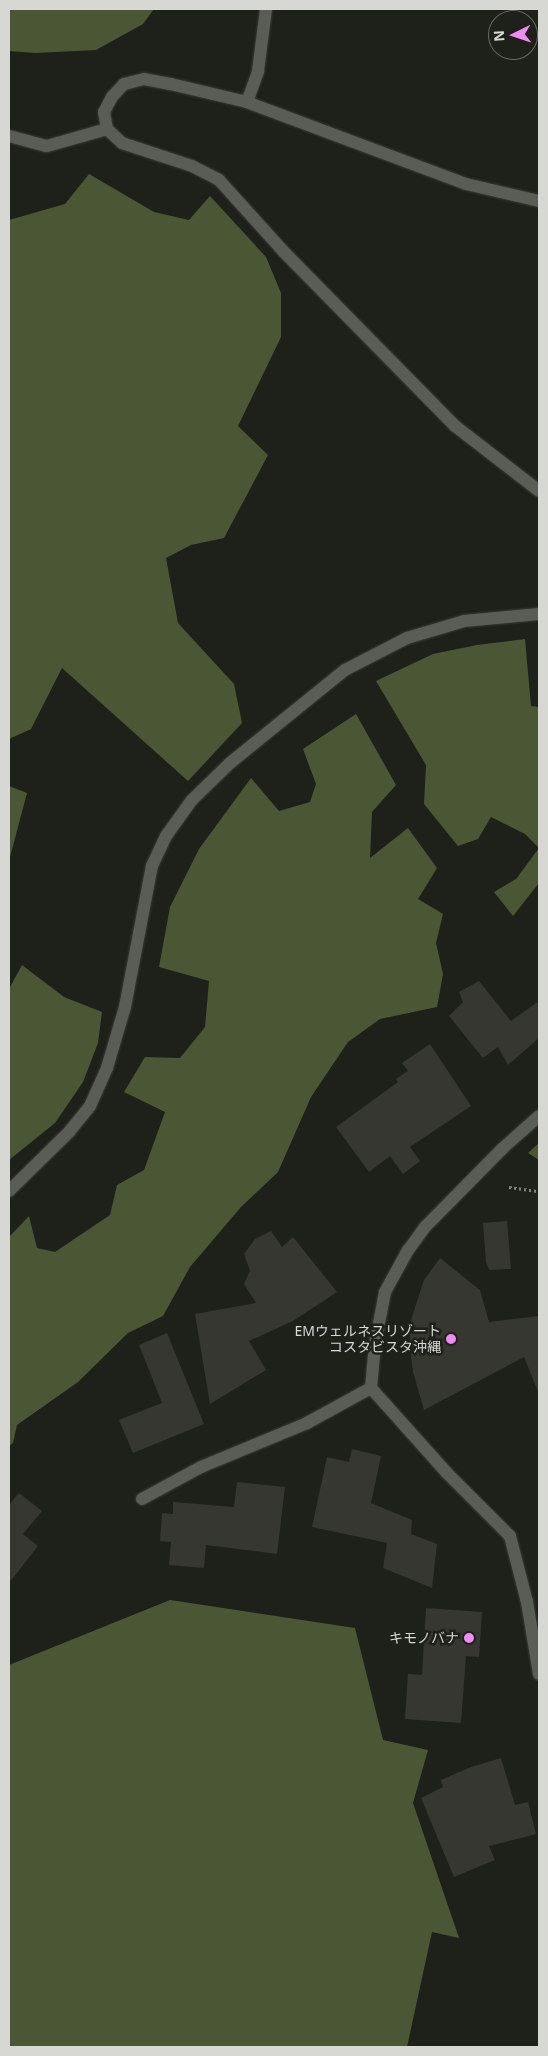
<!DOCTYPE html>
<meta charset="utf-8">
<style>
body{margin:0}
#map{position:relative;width:548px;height:2056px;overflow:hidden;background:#1e211a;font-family:"Noto Sans","Noto Sans JP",sans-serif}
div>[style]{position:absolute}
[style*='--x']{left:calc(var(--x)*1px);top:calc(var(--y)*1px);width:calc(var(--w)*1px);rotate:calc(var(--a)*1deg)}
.forest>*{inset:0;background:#4b5734}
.building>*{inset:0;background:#353730}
.path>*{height:3px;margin-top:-1.5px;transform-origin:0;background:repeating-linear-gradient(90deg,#80827c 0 2.5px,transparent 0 5px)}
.roads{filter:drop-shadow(0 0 1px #3a3b37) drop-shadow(0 0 1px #3a3b37)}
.minor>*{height:12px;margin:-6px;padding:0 6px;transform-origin:6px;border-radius:6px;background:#5a5d56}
.tertiary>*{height:12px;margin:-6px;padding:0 6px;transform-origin:6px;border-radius:6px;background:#5a5d56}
.dots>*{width:14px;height:14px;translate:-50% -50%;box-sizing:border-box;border:2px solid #1e211a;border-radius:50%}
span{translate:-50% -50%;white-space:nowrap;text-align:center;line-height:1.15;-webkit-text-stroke:5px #1e211a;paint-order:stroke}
.poi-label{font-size:14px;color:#d7d8d4}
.right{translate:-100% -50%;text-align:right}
.frame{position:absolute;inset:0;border:10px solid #d7d8d4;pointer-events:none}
.north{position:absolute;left:488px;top:10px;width:50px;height:50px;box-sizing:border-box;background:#1e211a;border:1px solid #686a64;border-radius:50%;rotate:266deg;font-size:14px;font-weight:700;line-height:20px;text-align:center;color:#d7d8d4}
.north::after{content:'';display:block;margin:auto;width:18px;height:22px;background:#f08bf5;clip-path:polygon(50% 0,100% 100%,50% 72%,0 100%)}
</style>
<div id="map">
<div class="forest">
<div style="clip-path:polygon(9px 9px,154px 9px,143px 24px,96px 50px,35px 53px,9px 51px)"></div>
<div style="clip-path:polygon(89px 174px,154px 212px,189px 220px,210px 196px,266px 257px,281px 293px,281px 337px,238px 426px,268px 455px,224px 538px,191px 545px,166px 558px,178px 623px,234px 684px,242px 723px,188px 781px,62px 668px,31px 729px,9px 739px,9px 220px,65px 204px)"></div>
<div style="clip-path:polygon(525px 639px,531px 706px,539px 707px,539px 883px,513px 916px,494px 892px,516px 879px,539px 848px,525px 834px,491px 817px,478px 839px,458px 846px,424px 804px,426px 765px,376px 681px,433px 654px,477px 645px)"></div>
<div style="clip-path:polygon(356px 714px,396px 785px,372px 812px,370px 858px,408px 828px,437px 868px,418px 899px,443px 914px,436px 943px,443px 974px,437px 1007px,380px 1019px,348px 1042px,311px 1097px,278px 1172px,241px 1207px,190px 1267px,163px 1316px,128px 1333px,78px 1382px,17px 1425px,13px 1443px,9px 1446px,9px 1237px,29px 1216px,37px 1248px,55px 1252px,110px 1215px,117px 1185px,144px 1170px,165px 1112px,124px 1092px,145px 1057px,180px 1058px,205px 1027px,209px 981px,159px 967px,170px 907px,199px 849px,251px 778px,279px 811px,310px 802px,316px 784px,303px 749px)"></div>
<div style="clip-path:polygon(9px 786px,27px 793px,9px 861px)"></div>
<div style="clip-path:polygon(22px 965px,64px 997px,102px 1012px,98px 1043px,83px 1082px,55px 1123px,9px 1160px,9px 989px)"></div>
<div style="clip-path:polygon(539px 1143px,539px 1160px,528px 1153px)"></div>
<div style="clip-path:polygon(170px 1600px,355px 1628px,383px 1740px,428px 1750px,413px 1803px,459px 1938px,432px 1932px,407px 2047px,9px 2047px,9px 1665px)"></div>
</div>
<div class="building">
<div style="clip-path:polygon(479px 981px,511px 1021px,539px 1001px,539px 1038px,508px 1065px,498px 1047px,483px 1058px,449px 1016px,463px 1002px,459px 992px)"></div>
<div style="clip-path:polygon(430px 1044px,471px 1106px,410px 1147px,420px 1161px,403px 1174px,390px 1156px,369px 1172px,336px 1127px,398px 1082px,396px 1079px,408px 1071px,402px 1063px)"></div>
<div style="clip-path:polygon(507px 1221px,511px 1269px,489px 1270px,486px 1262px,483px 1223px)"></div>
<div style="clip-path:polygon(271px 1231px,282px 1247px,293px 1237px,337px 1292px,293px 1321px,249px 1341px,266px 1370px,210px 1404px,195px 1314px,256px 1303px,244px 1284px,250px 1271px,244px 1254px,255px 1239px)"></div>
<div style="clip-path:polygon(440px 1258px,480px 1290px,489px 1322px,539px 1316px,539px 1394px,524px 1357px,424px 1410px,413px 1372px,410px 1349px,410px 1323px,424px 1280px)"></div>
<div style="clip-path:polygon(167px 1333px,204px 1424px,133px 1453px,119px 1420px,162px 1403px,139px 1345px)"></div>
<div style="clip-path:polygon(352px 1449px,381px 1456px,371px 1503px,412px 1520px,411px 1534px,437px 1544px,432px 1588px,383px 1568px,387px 1543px,312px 1527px,327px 1457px,349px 1462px)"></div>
<div style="clip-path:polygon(237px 1482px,285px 1487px,277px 1554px,206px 1545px,204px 1568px,169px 1565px,171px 1542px,160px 1541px,162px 1513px,173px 1514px,173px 1502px,234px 1507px)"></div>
<div style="clip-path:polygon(19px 1493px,42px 1511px,23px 1534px,38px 1546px,9px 1583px,9px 1505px)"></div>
<div style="clip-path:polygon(426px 1608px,482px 1612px,479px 1657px,466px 1656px,461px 1723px,405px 1719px,408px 1674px,422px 1675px)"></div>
<div style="clip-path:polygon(501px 1758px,515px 1805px,528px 1802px,536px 1834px,489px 1846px,495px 1860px,454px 1877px,421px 1798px,443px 1787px,441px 1780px,471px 1767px)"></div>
</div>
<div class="path">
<div style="--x:509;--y:1187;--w:30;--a:8"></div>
</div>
<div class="roads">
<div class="minor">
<div style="--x:247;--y:102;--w:33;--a:-70"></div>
<div style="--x:258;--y:71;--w:63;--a:-82.6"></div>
<div style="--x:9;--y:136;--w:39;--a:15"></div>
<div style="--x:47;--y:146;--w:62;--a:-15.8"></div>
<div style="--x:539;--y:201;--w:75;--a:-166.9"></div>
<div style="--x:466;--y:184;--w:234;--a:-159.5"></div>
<div style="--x:247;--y:102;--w:79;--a:-166.8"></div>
<div style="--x:170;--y:84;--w:26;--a:-169"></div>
<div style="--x:144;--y:79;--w:21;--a:166"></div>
<div style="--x:124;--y:84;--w:18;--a:133"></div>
<div style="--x:112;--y:97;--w:17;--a:118"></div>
<div style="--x:104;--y:112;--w:17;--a:80"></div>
<div style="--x:107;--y:129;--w:21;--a:43"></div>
<div style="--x:122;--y:143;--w:74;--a:18.2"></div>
<div style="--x:192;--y:166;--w:30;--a:27"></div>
<div style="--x:219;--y:180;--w:97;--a:47.9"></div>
<div style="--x:284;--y:252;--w:244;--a:45.5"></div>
<div style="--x:455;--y:426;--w:106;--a:37.7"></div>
<div style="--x:142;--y:1499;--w:67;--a:-28.5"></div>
<div style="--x:201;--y:1467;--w:115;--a:-22.5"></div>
<div style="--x:307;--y:1423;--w:73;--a:-28.7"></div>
</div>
<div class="tertiary">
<div style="--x:539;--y:1116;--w:48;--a:138.4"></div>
<div style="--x:503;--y:1148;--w:111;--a:134.6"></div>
<div style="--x:425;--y:1227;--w:29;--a:126"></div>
<div style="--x:408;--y:1250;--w:48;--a:118.7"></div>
<div style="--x:385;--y:1292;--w:53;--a:100.9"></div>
<div style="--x:375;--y:1344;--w:44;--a:95.2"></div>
<div style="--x:371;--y:1388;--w:114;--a:48.2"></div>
<div style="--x:447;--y:1473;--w:89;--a:45"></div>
<div style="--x:510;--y:1536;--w:68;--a:75.6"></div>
<div style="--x:527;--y:1602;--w:73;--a:80.5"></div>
<div style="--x:9;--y:1191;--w:84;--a:-44.5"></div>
<div style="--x:69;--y:1132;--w:33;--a:-51"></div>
<div style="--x:90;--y:1106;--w:42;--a:-65.9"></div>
<div style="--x:107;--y:1068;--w:64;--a:-73.6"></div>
<div style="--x:125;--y:1007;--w:144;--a:-79.2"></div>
<div style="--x:152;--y:866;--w:33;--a:-65"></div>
<div style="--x:166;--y:836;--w:44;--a:-54.2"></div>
<div style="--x:192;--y:800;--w:53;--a:-44.2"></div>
<div style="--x:230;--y:763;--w:148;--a:-39"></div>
<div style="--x:345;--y:670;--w:70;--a:-27.3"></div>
<div style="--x:407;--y:638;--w:59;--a:-16.6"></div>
<div style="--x:464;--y:621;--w:75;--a:-5.3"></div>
</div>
</div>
<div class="dots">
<div style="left:451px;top:1339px;background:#f08bf5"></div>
<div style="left:469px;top:1638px;background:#f08bf5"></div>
</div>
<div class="poi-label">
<span class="right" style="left:441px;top:1339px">EMウェルネスリゾート<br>コスタビスタ沖縄</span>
<span class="right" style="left:459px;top:1638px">キモノバナ</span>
</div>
<div class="frame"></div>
<div class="north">N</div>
</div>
